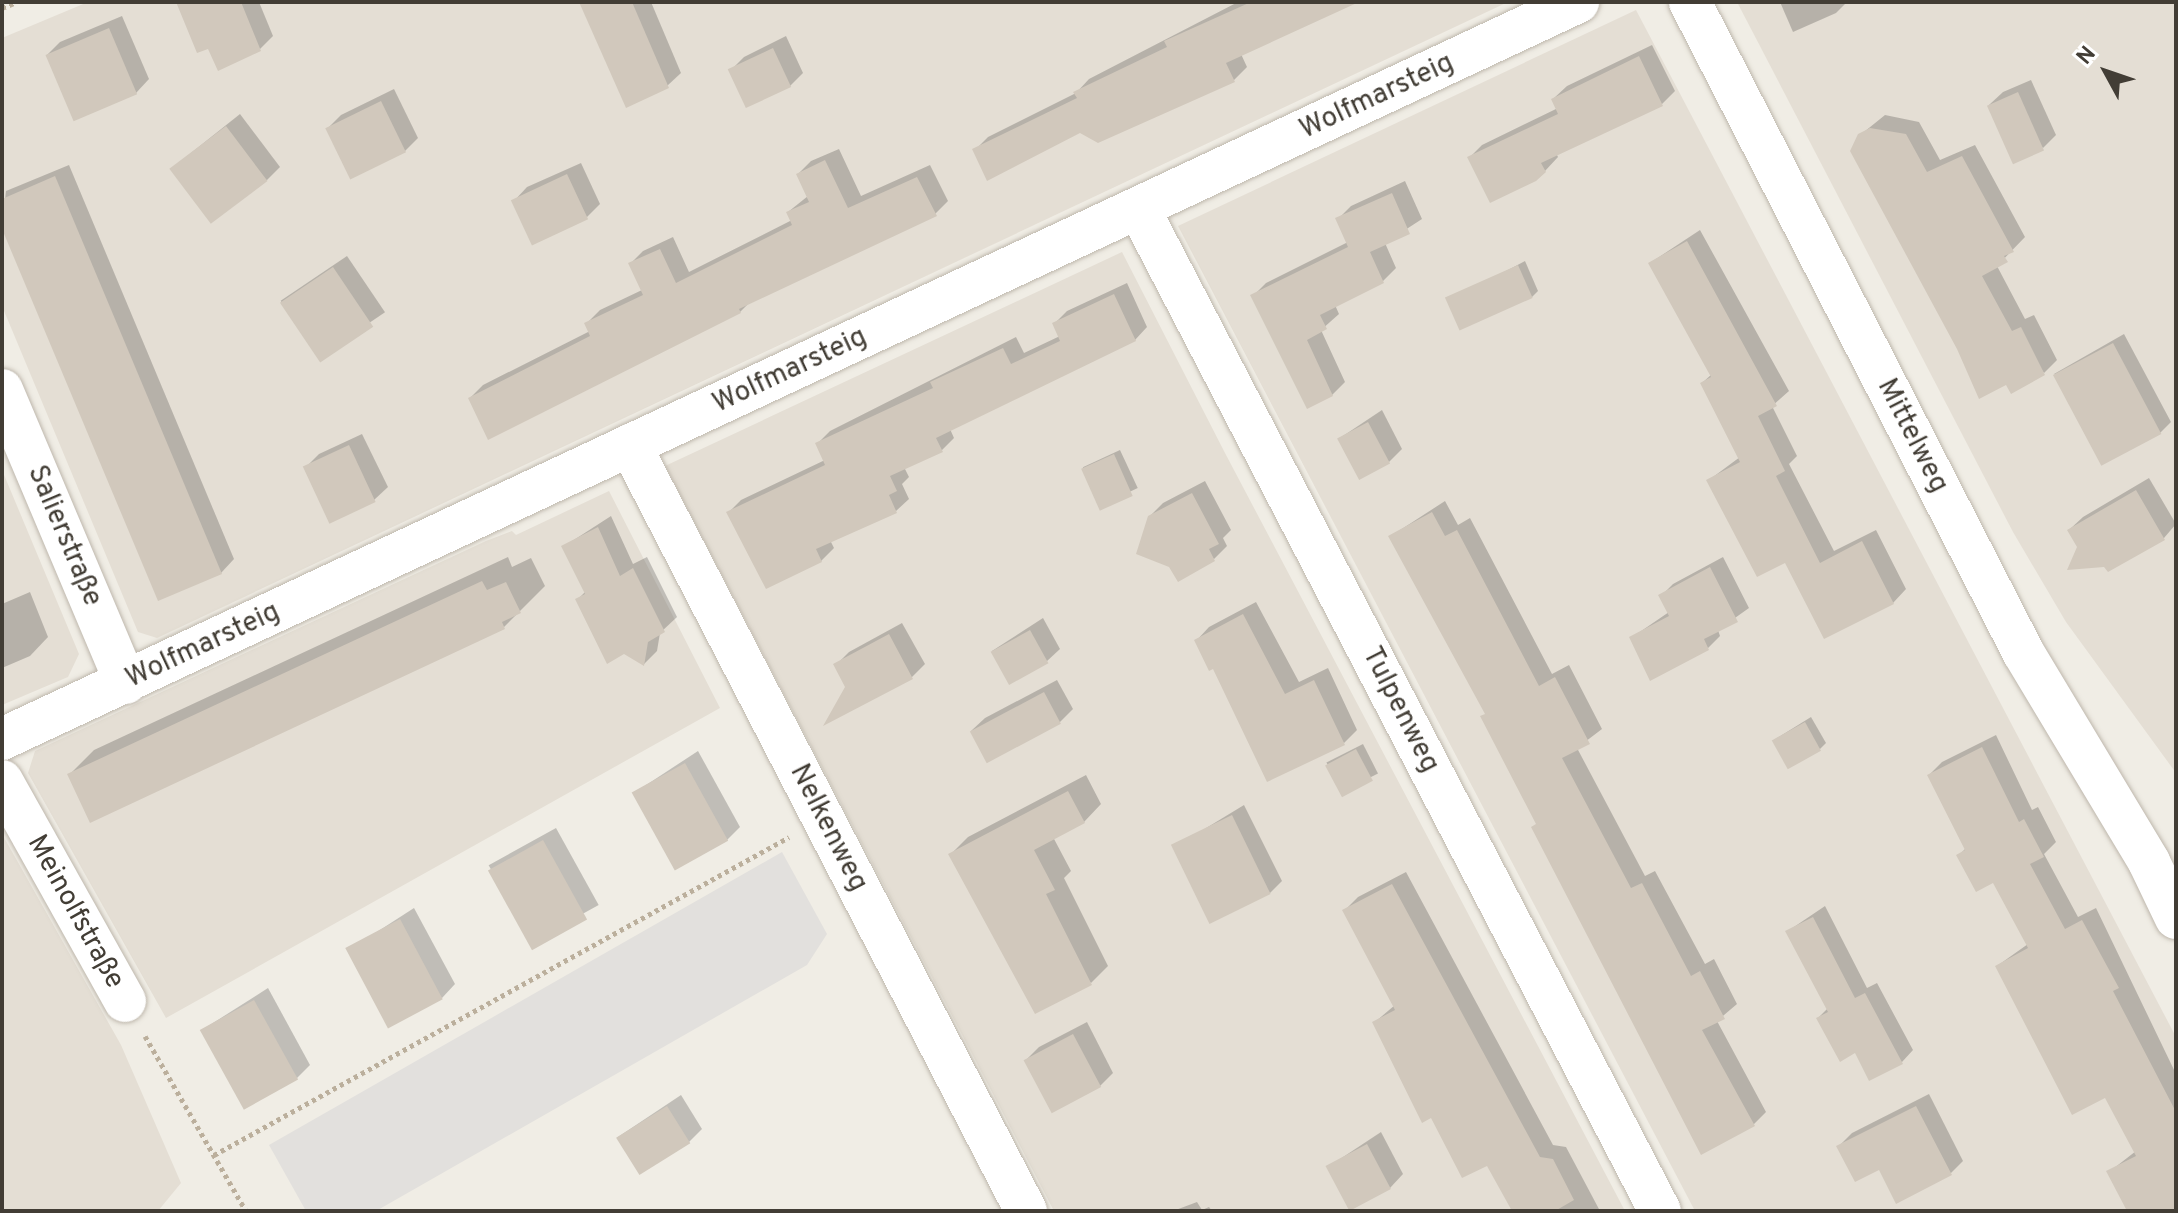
<!DOCTYPE html>
<meta charset="utf-8">
<style>
body{margin:0}
#map{position:relative;width:2178px;height:1213px;overflow:hidden;background:#f0ede5;font-family:Overpass,sans-serif}
div>[style]{position:absolute}
[style*='--x']{left:calc(var(--x)*1px);top:calc(var(--y)*1px);width:calc(var(--w)*1px);rotate:calc(var(--a)*1deg)}
.residential>*{inset:0;background:#e4ded4}
.parking>*{inset:0;background:#e2e0dd}
.shadow>*{inset:0;background:#0003;transform-origin:0 0}
.building>*{inset:0;background:#d1c8bc;transform-origin:0 0}
.path>*{height:5px;margin-top:-2.5px;transform-origin:0;background:repeating-linear-gradient(90deg,#bbaf9c 0 4px,transparent 0 8px)}
.roads{filter:drop-shadow(0 0 2px #beb7ac) drop-shadow(0 0 2px #beb7ac)}
.minor>*{height:42px;margin:-21px;padding:0 21px;transform-origin:21px;border-radius:21px;background:#fff}
span{translate:-50% -50%;white-space:nowrap;text-align:center;line-height:1.15;-webkit-text-stroke:6px #fff;paint-order:stroke}
.street-label{font-size:28px;color:#423d35}
.frame{position:absolute;inset:0;border:4px solid #423d35;pointer-events:none}
.north{position:absolute;left:2066px;top:32px;width:80px;height:80px;-webkit-text-stroke:6px #fff;paint-order:stroke;rotate:310deg;font-size:22px;font-weight:700;line-height:32px;text-align:center;color:#423d35}
.north::after{content:'';display:block;margin:auto;width:28px;height:36px;background:#423d35;clip-path:polygon(50% 0,100% 100%,50% 72%,0 100%)}
</style>
<div id="map">
<div class="residential">
<div style="clip-path:polygon(88px 2px,1508px 2px,157px 638px,138px 632px,2px 306px,2px 38px)"></div>
<div style="clip-path:polygon(1737px 2px,2176px 2px,2176px 773px,2066px 622px,2013px 532px)"></div>
<div style="clip-path:polygon(1636px 10px,2176px 1037px,2176px 1211px,1695px 1211px,1178px 226px)"></div>
<div style="clip-path:polygon(1122px 252px,1225px 453px,1625px 1211px,1054px 1211px,665px 466px)"></div>
<div style="clip-path:polygon(2px 470px,79px 654px,68px 677px,2px 705px)"></div>
<div style="clip-path:polygon(609px 491px,720px 708px,166px 1018px,28px 773px,35px 751px,486px 541px,512px 531px,516px 535px)"></div>
<div style="clip-path:polygon(2px 834px,121px 1045px,181px 1183px,158px 1211px,2px 1211px)"></div>
</div>
<div class="parking">
<div style="clip-path:polygon(782px 852px,827px 934px,807px 965px,376px 1211px,306px 1211px,269px 1145px)"></div>
</div>
<div class="shadow">
<div style="clip-path:polygon(178px 2px,259px 2px,273px 36px,260px 49px,209px 46px)"></div>
<div style="clip-path:polygon(591px 2px,651px 2px,681px 73px,667px 86px)"></div>
<div style="clip-path:polygon(1238px 2px,1341px 2px,1241px 54px,1247px 67px,1234px 80px,1080px 131px,975px 150px,988px 137px,1076px 93px,1089px 79px)"></div>
<div style="clip-path:polygon(1780px 2px,1847px 2px,1836px 13px,1793px 32px)"></div>
<div style="clip-path:polygon(122px 16px,149px 79px,136px 93px,47px 55px,60px 42px)"></div>
<div style="clip-path:polygon(786px 36px,803px 73px,790px 86px,731px 70px,744px 57px)"></div>
<div style="clip-path:polygon(1652px 45px,1675px 91px,1662px 104px,1556px 153px,1558px 157px,1545px 171px,1469px 158px,1482px 145px,1558px 108px,1553px 99px,1567px 86px)"></div>
<div style="clip-path:polygon(2031px 80px,2056px 135px,2043px 148px,1989px 105px,2003px 92px)"></div>
<div style="clip-path:polygon(394px 89px,418px 138px,405px 151px,328px 128px,341px 115px)"></div>
<div style="clip-path:polygon(240px 114px,280px 167px,267px 180px,171px 169px)"></div>
<div style="clip-path:polygon(1885px 115px,1919px 122px,1940px 160px,1975px 145px,2025px 237px,1997px 266px,2025px 319px,2034px 315px,2057px 360px,2044px 373px,1859px 136px)"></div>
<div style="clip-path:polygon(839px 149px,861px 196px,930px 165px,948px 201px,935px 214px,751px 301px,740px 312px,470px 398px,483px 385px,590px 331px,587px 323px,600px 310px,642px 290px,630px 264px,643px 251px,673px 237px,689px 272px,792px 220px,788px 212px,808px 196px,798px 174px,811px 161px)"></div>
<div style="clip-path:polygon(581px 163px,600px 204px,587px 217px,514px 201px,527px 187px)"></div>
<div style="clip-path:polygon(69px 165px,234px 559px,221px 573px,2px 225px,6px 191px)"></div>
<div style="clip-path:polygon(1405px 181px,1422px 219px,1385px 243px,1396px 268px,1383px 281px,1335px 305px,1339px 314px,1321px 330px,1345px 382px,1332px 395px,1253px 296px,1266px 283px,1348px 242px,1338px 219px,1351px 206px)"></div>
<div style="clip-path:polygon(1700px 230px,1789px 391px,1772px 406px,1797px 456px,1789px 464px,1834px 551px,1876px 530px,1906px 589px,1893px 603px,1786px 560px,1709px 480px,1740px 457px,1702px 383px,1712px 374px,1650px 263px)"></div>
<div style="left:347px;top:256px;width:68px;height:80px;rotate:56deg"></div>
<div style="clip-path:polygon(1525px 261px,1538px 291px,1532px 297px,1450px 301px)"></div>
<div style="clip-path:polygon(1127px 283px,1147px 327px,1135px 340px,950px 429px,954px 438px,942px 450px,904px 467px,909px 477px,902px 484px,909px 499px,896px 511px,830px 540px,834px 548px,821px 561px,728px 513px,741px 500px,825px 460px,818px 443px,830px 431px,1016px 337px,1024px 353px,1060px 336px,1054px 324px,1067px 311px)"></div>
<div style="clip-path:polygon(2124px 334px,2171px 422px,2160px 433px,2054px 374px)"></div>
<div style="clip-path:polygon(1382px 410px,1402px 449px,1389px 462px,1340px 438px)"></div>
<div style="clip-path:polygon(362px 434px,388px 487px,374px 500px,306px 467px,319px 454px)"></div>
<div style="left:1120px;top:450px;width:42px;height:41px;rotate:65deg"></div>
<div style="clip-path:polygon(2149px 478px,2176px 524px,2164px 538px,2079px 547px,2069px 530px,2083px 517px)"></div>
<div style="clip-path:polygon(1205px 481px,1231px 530px,1223px 538px,1227px 546px,1214px 559px,1149px 517px,1163px 503px)"></div>
<div style="clip-path:polygon(1445px 501px,1458px 525px,1470px 518px,1552px 674px,1569px 665px,1602px 729px,1577px 748px,1645px 876px,1655px 871px,1705px 964px,1714px 959px,1737px 1004px,1717px 1021px,1766px 1112px,1753px 1125px,1537px 823px,1487px 712px,1391px 536px)"></div>
<div style="clip-path:polygon(611px 516px,633px 564px,647px 557px,677px 617px,660px 633px,657px 651px,644px 664px,577px 600px,586px 591px,563px 547px)"></div>
<div style="clip-path:polygon(508px 557px,512px 567px,531px 558px,545px 586px,504px 627px,69px 775px,94px 750px)"></div>
<div style="clip-path:polygon(1723px 557px,1749px 608px,1718px 630px,1720px 636px,1708px 648px,1651px 678px,1631px 638px,1669px 612px,1661px 596px,1673px 584px)"></div>
<div style="clip-path:polygon(30px 592px,48px 637px,30px 656px,2px 668px,2px 604px)"></div>
<div style="clip-path:polygon(1256px 602px,1299px 682px,1328px 668px,1357px 730px,1344px 743px,1214px 666px,1196px 641px,1209px 627px)"></div>
<div style="clip-path:polygon(1043px 618px,1060px 649px,1046px 662px,992px 651px)"></div>
<div style="clip-path:polygon(902px 623px,925px 664px,911px 678px,847px 687px,836px 665px,849px 652px)"></div>
<div style="clip-path:polygon(1057px 680px,1073px 709px,1060px 722px,971px 731px,985px 718px)"></div>
<div style="clip-path:polygon(1811px 717px,1826px 743px,1820px 749px,1774px 740px)"></div>
<div style="clip-path:polygon(1996px 735px,2032px 810px,2038px 807px,2056px 842px,2044px 854px,2078px 917px,2096px 908px,2176px 1074px,2176px 1211px,2129px 1211px,2109px 1172px,2136px 1151px,2106px 1095px,1997px 966px,2028px 944px,1994px 881px,1959px 855px,1966px 848px,1929px 775px,1942px 762px)"></div>
<div style="left:1363px;top:744px;width:33px;height:41px;rotate:63deg"></div>
<div style="clip-path:polygon(698px 751px,740px 827px,727px 840px,634px 793px)"></div>
<div style="clip-path:polygon(1086px 775px,1101px 804px,1084px 822px,1053px 837px,1071px 871px,1064px 878px,1108px 966px,1091px 983px,951px 854px,968px 837px)"></div>
<div style="clip-path:polygon(1244px 805px,1282px 881px,1270px 893px,1175px 847px)"></div>
<div style="left:556px;top:828px;width:88px;height:77px;rotate:61deg"></div>
<div style="clip-path:polygon(1406px 872px,1553px 1145px,1566px 1147px,1600px 1211px,1514px 1211px,1488px 1163px,1432px 1115px,1375px 1022px,1395px 1005px,1345px 910px,1358px 897px)"></div>
<div style="clip-path:polygon(1825px 906px,1867px 988px,1877px 983px,1913px 1050px,1902px 1062px,1856px 1051px,1818px 1018px,1828px 1008px,1788px 931px)"></div>
<div style="clip-path:polygon(414px 908px,455px 984px,442px 998px,349px 950px)"></div>
<div style="clip-path:polygon(268px 988px,310px 1065px,297px 1078px,202px 1030px)"></div>
<div style="clip-path:polygon(1087px 1022px,1113px 1073px,1100px 1086px,1026px 1060px,1039px 1047px)"></div>
<div style="clip-path:polygon(1929px 1094px,1963px 1161px,1950px 1174px,1879px 1167px,1839px 1146px,1852px 1133px)"></div>
<div style="clip-path:polygon(681px 1095px,702px 1129px,689px 1142px,618px 1137px)"></div>
<div style="clip-path:polygon(1381px 1132px,1403px 1174px,1390px 1188px,1328px 1167px)"></div>
<div style="clip-path:polygon(1197px 1202px,1202px 1210px,1209px 1207px,1212px 1211px,1173px 1211px)"></div>
</div>
<div class="building">
<div style="clip-path:polygon(176px 2px,241px 2px,261px 51px,218px 71px,208px 49px,197px 53px)"></div>
<div style="clip-path:polygon(579px 2px,632px 2px,669px 88px,626px 108px)"></div>
<div style="clip-path:polygon(1251px 2px,1359px 2px,1226px 63px,1235px 82px,1098px 143px,1080px 133px,987px 181px,972px 149px,1077px 98px,1073px 92px,1167px 47px,1164px 41px)"></div>
<div style="left:109px;top:28px;width:72px;height:69px;rotate:67deg"></div>
<div style="left:773px;top:48px;width:43px;height:50px;rotate:65deg"></div>
<div style="clip-path:polygon(1639px 56px,1663px 106px,1541px 163px,1546px 172px,1536px 181px,1490px 203px,1467px 157px,1558px 114px,1551px 99px)"></div>
<div style="left:2018px;top:92px;width:64px;height:34px;rotate:66deg"></div>
<div style="left:381px;top:101px;width:57px;height:62px;rotate:64deg"></div>
<div style="left:226px;top:126px;width:69px;height:71px;rotate:53deg"></div>
<div style="clip-path:polygon(1870px 128px,1906px 134px,1927px 172px,1962px 156px,2014px 252px,2004px 256px,2008px 262px,1982px 276px,2012px 331px,2021px 327px,2045px 375px,2011px 394px,2006px 385px,1979px 399px,1957px 349px,1850px 151px,1858px 134px)"></div>
<div style="clip-path:polygon(825px 160px,848px 208px,917px 177px,937px 216px,739px 309px,741px 313px,488px 440px,468px 398px,590px 336px,584px 323px,643px 295px,628px 263px,660px 249px,676px 283px,792px 225px,786px 212px,809px 202px,796px 174px)"></div>
<div style="left:567px;top:174px;width:50px;height:62px;rotate:65deg"></div>
<div style="clip-path:polygon(55px 176px,222px 574px,158px 601px,2px 229px,2px 199px)"></div>
<div style="clip-path:polygon(1392px 193px,1410px 234px,1370px 252px,1384px 283px,1320px 315px,1327px 329px,1307px 340px,1333px 396px,1307px 409px,1250px 295px,1348px 247px,1335px 218px)"></div>
<div style="clip-path:polygon(1687px 241px,1777px 406px,1758px 416px,1785px 471px,1776px 476px,1820px 563px,1862px 541px,1894px 604px,1824px 639px,1785px 563px,1757px 577px,1706px 480px,1740px 462px,1700px 383px,1711px 377px,1648px 263px)"></div>
<div style="left:1518px;top:265px;width:36px;height:80px;rotate:66deg"></div>
<div style="left:333px;top:267px;width:72px;height:64px;rotate:56deg"></div>
<div style="clip-path:polygon(1114px 294px,1136px 341px,936px 438px,943px 452px,890px 476px,897px 491px,889px 495px,897px 513px,816px 549px,822px 562px,766px 589px,726px 512px,825px 465px,815px 443px,933px 388px,930px 382px,1003px 348px,1011px 364px,1060px 341px,1052px 323px)"></div>
<div style="left:2113px;top:343px;width:103px;height:68px;rotate:62deg"></div>
<div style="left:1368px;top:422px;width:47px;height:35px;rotate:62deg"></div>
<div style="left:349px;top:445px;width:63px;height:51px;rotate:65deg"></div>
<div style="left:1114px;top:454px;width:46px;height:36px;rotate:66deg"></div>
<div style="clip-path:polygon(2136px 490px,2165px 540px,2108px 572px,2104px 567px,2067px 570px,2077px 547px,2067px 530px)"></div>
<div style="clip-path:polygon(1192px 493px,1219px 544px,1209px 549px,1215px 561px,1178px 582px,1169px 567px,1136px 554px,1148px 516px)"></div>
<div style="clip-path:polygon(1432px 512px,1445px 536px,1457px 530px,1539px 686px,1555px 677px,1590px 744px,1562px 758px,1631px 888px,1642px 883px,1691px 976px,1700px 971px,1725px 1019px,1702px 1030px,1755px 1126px,1701px 1155px,1531px 827px,1536px 824px,1480px 716px,1485px 714px,1388px 536px)"></div>
<div style="clip-path:polygon(598px 527px,620px 576px,633px 568px,665px 632px,648px 642px,644px 666px,624px 654px,607px 664px,575px 599px,585px 594px,561px 546px)"></div>
<div style="clip-path:polygon(1710px 567px,1738px 622px,1704px 639px,1709px 650px,1650px 681px,1629px 637px,1669px 616px,1658px 595px)"></div>
<div style="clip-path:polygon(482px 581px,487px 590px,506px 582px,521px 613px,502px 622px,505px 629px,90px 823px,67px 774px)"></div>
<div style="clip-path:polygon(1243px 614px,1285px 694px,1314px 680px,1345px 745px,1267px 782px,1213px 669px,1209px 671px,1194px 640px)"></div>
<div style="left:1030px;top:630px;width:38px;height:45px;rotate:61deg"></div>
<div style="clip-path:polygon(889px 634px,913px 679px,823px 726px,845px 687px,833px 664px)"></div>
<div style="left:1044px;top:692px;width:36px;height:84px;rotate:62deg"></div>
<div style="left:1805px;top:722px;width:33px;height:38px;rotate:61deg"></div>
<div style="clip-path:polygon(1982px 747px,2019px 822px,2024px 819px,2044px 857px,2030px 864px,2065px 929px,2082px 920px,2119px 988px,2113px 991px,2176px 1112px,2176px 1211px,2127px 1211px,2106px 1171px,2136px 1156px,2105px 1098px,2072px 1115px,1995px 966px,2028px 948px,1993px 883px,1976px 892px,1956px 855px,1965px 850px,1927px 775px)"></div>
<div style="left:1356px;top:749px;width:36px;height:35px;rotate:62deg"></div>
<div style="left:685px;top:763px;width:89px;height:61px;rotate:61deg"></div>
<div style="clip-path:polygon(1068px 791px,1085px 823px,1034px 850px,1055px 890px,1046px 894px,1092px 985px,1035px 1014px,948px 854px)"></div>
<div style="left:1232px;top:815px;width:88px;height:68px;rotate:64deg"></div>
<div style="left:543px;top:840px;width:91px;height:63px;rotate:61deg"></div>
<div style="clip-path:polygon(1392px 884px,1540px 1157px,1553px 1159px,1574px 1200px,1555px 1211px,1512px 1211px,1487px 1166px,1462px 1178px,1431px 1118px,1422px 1123px,1372px 1022px,1395px 1010px,1342px 910px)"></div>
<div style="clip-path:polygon(1813px 917px,1855px 998px,1865px 993px,1903px 1064px,1869px 1081px,1855px 1053px,1840px 1062px,1816px 1018px,1828px 1012px,1785px 931px)"></div>
<div style="left:400px;top:919px;width:91px;height:62px;rotate:62deg"></div>
<div style="left:254px;top:1000px;width:91px;height:62px;rotate:61deg"></div>
<div style="left:1073px;top:1034px;width:60px;height:56px;rotate:62deg"></div>
<div style="left:667px;top:1106px;width:44px;height:60px;rotate:58deg"></div>
<div style="clip-path:polygon(1916px 1106px,1952px 1175px,1896px 1204px,1879px 1170px,1855px 1182px,1836px 1146px)"></div>
<div style="left:1367px;top:1144px;width:51px;height:47px;rotate:62deg"></div>
</div>
<div class="path">
<div style="--x:2;--y:8;--w:16;--a:-22"></div>
<div style="--x:145;--y:1036;--w:202;--a:60"></div>
<div style="--x:214;--y:1155;--w:657;--a:-28.94"></div>
</div>
<div class="roads">
<div class="minor">
<div style="--x:1690;--y:2;--w:730;--a:62.87"></div>
<div style="--x:2023;--y:652;--w:245;--a:59"></div>
<div style="--x:2149;--y:862;--w:62;--a:64.3"></div>
<div style="--x:1139;--y:209;--w:1129;--a:62.53"></div>
<div style="--x:2;--y:390;--w:318;--a:67.1"></div>
<div style="--x:630;--y:445;--w:862;--a:62.66"></div>
<div style="--x:2;--y:739;--w:1740;--a:-25.06"></div>
<div style="--x:2;--y:781;--w:252;--a:60.8"></div>
</div>
</div>
<div class="street-label">
<span style="left:1377px;top:97px;rotate:-25deg">Wolfmarsteig</span>
<span style="left:790px;top:371px;rotate:-25deg">Wolfmarsteig</span>
<span style="left:1912px;top:436px;rotate:63deg">Mittelweg</span>
<span style="left:64px;top:536px;rotate:67deg">Salierstraße</span>
<span style="left:203px;top:646px;rotate:-25deg">Wolfmarsteig</span>
<span style="left:1400px;top:710px;rotate:63deg">Tulpenweg</span>
<span style="left:828px;top:828px;rotate:63deg">Nelkenweg</span>
<span style="left:75px;top:912px;rotate:61deg">Meinolfstraße</span>
</div>
<div class="frame"></div>
<div class="north">N</div>
</div>
